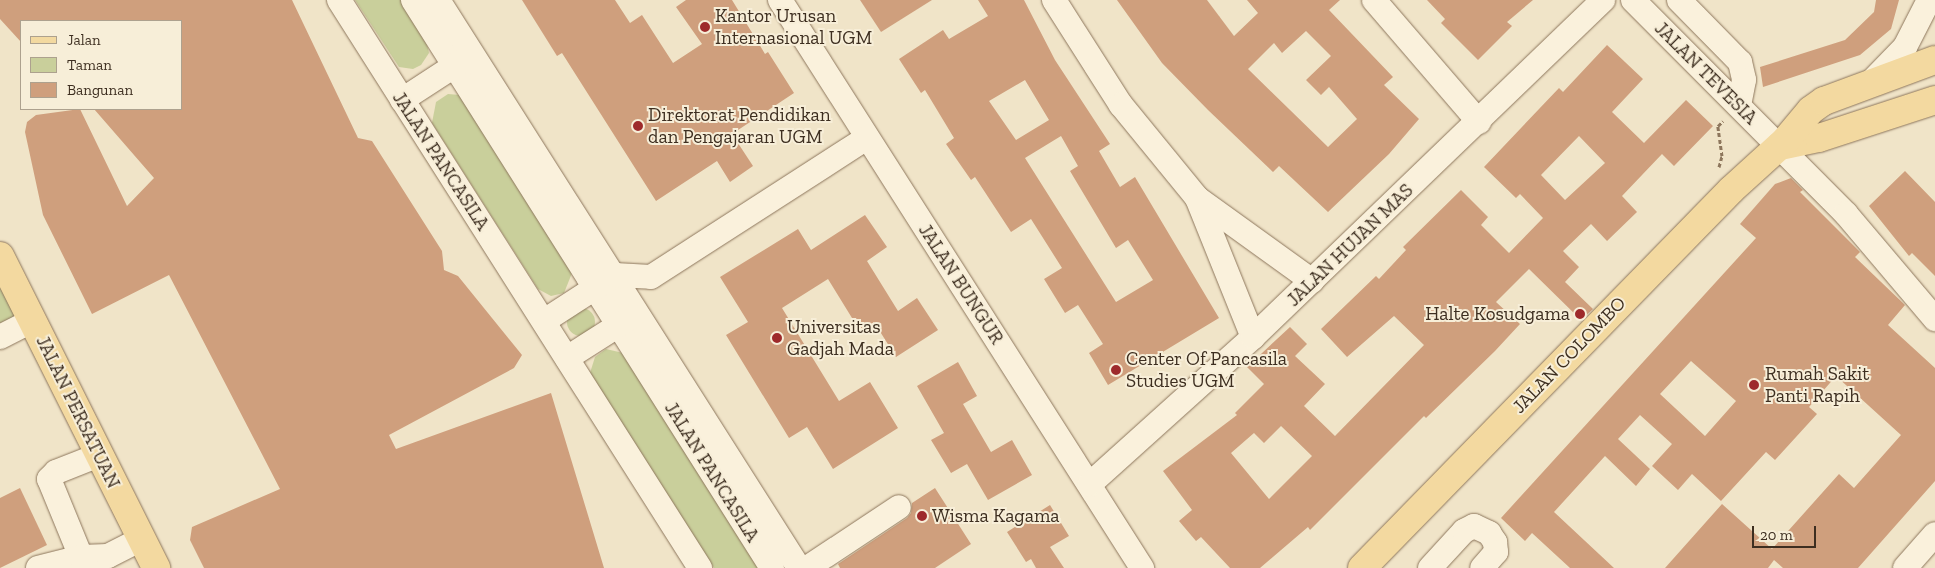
<!DOCTYPE html>
<style>
body{margin:0}
#map{position:relative;width:1935px;height:568px;overflow:hidden;background:#f0e4c8;font-family:"Zilla Slab",serif}
div>[style]{position:absolute}
[style*='--x']{left:calc(var(--x)*1px);top:calc(var(--y)*1px);width:calc(var(--w)*1px);rotate:calc(var(--a)*1deg)}
.green>*{inset:0;background:#c9cf9b}
.round{border-radius:50%}
.building>*{inset:0;background:#cf9f7d}
.path>*{height:3px;margin-top:-1.5px;transform-origin:0;background:repeating-linear-gradient(90deg,#8d765c 0 4px,transparent 0 6.5px)}
.roads{filter:drop-shadow(0 0 1px #8d765c) drop-shadow(0 0 1px #8d765c)}
.minor>*{height:24px;margin:-12px;padding:0 12px;transform-origin:12px;border-radius:12px;background:#faf1dc}
.major>*{height:28px;margin:-14px;padding:0 14px;transform-origin:14px;border-radius:14px;background:#f3d9a0}
.dots>*{width:14px;height:14px;translate:-50% -50%;box-sizing:border-box;border:2px solid #f7eed8;border-radius:50%}
span{translate:-50% -50%;white-space:nowrap;text-align:center;line-height:1.15;-webkit-text-stroke:4px #f7eed8;paint-order:stroke}
.poi-label{font-size:19px;color:#3d2e20}
.left{translate:0 -50%;text-align:left}
.right{translate:-100% -50%;text-align:right}
.street-label{font-size:19px;color:#3d2e20}
.legend{position:absolute;left:20px;top:20px;width:162px;height:90px;box-sizing:border-box;background:#f7eed8;border:1px solid #ada18e;margin:0;padding:6px 9px;list-style:none;font-size:15px;color:#3d2e20}
.legend li{display:flex;align-items:center;gap:10px;height:25px}
.legend b{width:25px;border:1px solid #ada18e}
.scale{position:absolute;left:1752px;top:526px;width:64px;height:22px;box-sizing:border-box;border:2px solid #3d2e20;border-top:0;padding-left:6px;font-size:15px;line-height:18px;white-space:nowrap;color:#3d2e20;-webkit-text-stroke:4px #f7eed8;paint-order:stroke}
</style>
<div id="map">
<div class="green">
<div style="clip-path:polygon(355px 0,401px 0,426px 40px,429px 53px,421px 65px,413px 69px,399px 67px)"></div>
<div style="clip-path:polygon(448px 94px,460px 95px,572px 273px,564px 293px,551px 296px,538px 289px,432px 123px,436px 102px)"></div>
<div style="clip-path:polygon(0 274px,19px 316px,0 325px)"></div>
<div class="round" style="left:567px;top:308px;width:28px;height:28px"></div>
<div style="clip-path:polygon(606px 349px,623px 353px,759px 568px,714px 568px,590px 373px,595px 357px)"></div>
</div>
<div class="building">
<div style="clip-path:polygon(0 0,292px 0,358px 138px,372px 141px,442px 251px,444px 270px,458px 276px,522px 355px,514px 368px,389px 435px,396px 449px,551px 393px,604px 568px,204px 568px,190px 540px,192px 527px,280px 489px,169px 275px,92px 314px,43px 215px,25px 132px,27px 122px,36px 115px,80px 109px,127px 206px,154px 178px,94px 109px,181px 109px,181px 21px,21px 21px,21px 42px,0 19px)"></div>
<div style="clip-path:polygon(522px 0,615px 0,630px 23px,642px 15px,673px 63px,702px 44px,676px 7px,686px 0,732px 0,765px 54px,768px 52px,794px 93px,732px 134px,753px 166px,730px 182px,717px 161px,656px 201px,562px 53px,557px 56px)"></div>
<div style="clip-path:polygon(860px 0,932px 0,881px 32px)"></div>
<div style="clip-path:polygon(evenodd,978px 0,1024px 0,1055px 60px,1110px 144px,1099px 151px,1120px 187px,1135px 177px,1219px 318px,1108px 385px,1089px 353px,1103px 344px,1078px 305px,1065px 313px,1044px 279px,1062px 268px,1031px 219px,1011px 232px,975px 177px,971px 180px,946px 144px,954px 138px,925px 90px,921px 93px,899px 59px,943px 30px,949px 39px,988px 16px,978px 0,1025px 80px,1049px 120px,1016px 140px,989px 101px,1025px 80px,978px 0,1061px 136px,1078px 166px,1070px 171px,1116px 248px,1128px 240px,1153px 280px,1116px 302px,1025px 158px,1061px 136px)"></div>
<div style="clip-path:polygon(evenodd,1117px 0,1207px 0,1234px 36px,1258px 13px,1247px 0,1340px 0,1329px 10px,1393px 77px,1384px 85px,1419px 119px,1389px 154px,1328px 212px,1279px 166px,1273px 172px,1208px 110px,1162px 63px,1117px 0,1306px 31px,1331px 56px,1306px 80px,1321px 95px,1329px 87px,1357px 119px,1328px 147px,1248px 69px,1274px 43px,1282px 53px,1306px 31px)"></div>
<div style="clip-path:polygon(1427px 0,1533px 0,1507px 22px,1512px 26px,1478px 60px,1441px 23px,1445px 19px)"></div>
<div style="clip-path:polygon(1876px 0,1899px 0,1891px 29px,1860px 55px,1763px 87px,1760px 67px,1845px 40px,1874px 12px)"></div>
<div style="clip-path:polygon(evenodd,1607px 45px,1643px 79px,1612px 112px,1644px 143px,1686px 100px,1713px 126px,1674px 166px,1662px 154px,1622px 196px,1637px 212px,1607px 241px,1591px 224px,1563px 251px,1579px 267px,1565px 282px,1593px 309px,1581px 320px,1529px 269px,1496px 302px,1520px 324px,1495px 351px,1426px 418px,1424px 416px,1310px 530px,1308px 527px,1260px 568px,1230px 568px,1201px 537px,1196px 541px,1179px 521px,1192px 510px,1163px 471px,1237px 415px,1235px 413px,1264px 384px,1247px 367px,1290px 327px,1307px 344px,1295px 356px,1325px 384px,1304px 406px,1335px 436px,1424px 345px,1394px 316px,1347px 357px,1321px 329px,1376px 276px,1379px 279px,1406px 250px,1403px 247px,1461px 190px,1488px 217px,1481px 225px,1509px 253px,1543px 218px,1520px 194px,1516px 198px,1484px 167px,1559px 88px,1563px 92px,1607px 45px,1579px 136px,1605px 163px,1565px 200px,1541px 175px,1579px 136px,1607px 45px,1281px 426px,1312px 456px,1269px 499px,1231px 453px,1254px 433px,1264px 443px,1281px 426px)"></div>
<div style="clip-path:polygon(1905px 171px,1935px 202px,1935px 276px,1912px 253px,1909px 256px,1869px 206px)"></div>
<div style="clip-path:polygon(evenodd,1791px 178px,1803px 190px,1800px 192px,1860px 252px,1855px 257px,1905px 305px,1888px 325px,1935px 368px,1935px 481px,1858px 568px,1783px 568px,1774px 560px,1768px 568px,1665px 568px,1722px 504px,1772px 549px,1839px 474px,1854px 488px,1901px 435px,1836px 376px,1809px 407px,1817px 414px,1775px 460px,1766px 452px,1721px 501px,1692px 474px,1678px 490px,1652px 466px,1672px 444px,1640px 415px,1618px 439px,1650px 469px,1636px 486px,1605px 456px,1554px 512px,1614px 568px,1570px 568px,1532px 533px,1525px 541px,1501px 518px,1756px 238px,1740px 224px,1775px 184px,1791px 178px,1691px 361px,1736px 401px,1705px 436px,1660px 394px,1691px 361px)"></div>
<div style="clip-path:polygon(865px 215px,887px 247px,867px 261px,898px 311px,917px 298px,938px 330px,896px 357px,874px 322px,860px 331px,828px 279px,782px 308px,839px 401px,870px 382px,898px 428px,833px 469px,807px 427px,789px 438px,726px 335px,748px 322px,720px 277px,798px 229px,811px 250px)"></div>
<div style="clip-path:polygon(958px 362px,977px 396px,963px 404px,991px 452px,1012px 440px,1032px 475px,988px 500px,967px 464px,951px 473px,931px 440px,944px 433px,917px 386px)"></div>
<div style="clip-path:polygon(20px 488px,47px 545px,0 568px,0 498px)"></div>
<div style="clip-path:polygon(935px 488px,971px 544px,935px 568px,840px 568px,838px 564px,907px 518px,911px 513px,912px 503px)"></div>
<div style="clip-path:polygon(1050px 505px,1069px 536px,1050px 547px,1064px 568px,1036px 568px,1031px 559px,1026px 562px,1007px 532px)"></div>
</div>
<div class="path">
<div style="--x:1719;--y:167;--w:11;--a:-75"></div>
<div style="--x:1722;--y:156;--w:30;--a:-98"></div>
<div style="--x:1718;--y:126;--w:7;--a:-45"></div>
</div>
<div class="roads">
<div class="minor">
<div style="--x:339;--y:0;--w:673;--a:57.56"></div>
<div style="--x:413;--y:0;--w:672;--a:57.71"></div>
<div style="--x:438;--y:0;--w:673;--a:57.56"></div>
<div style="--x:780;--y:0;--w:674;--a:57.49"></div>
<div style="--x:1054;--y:0;--w:125;--a:57.5"></div>
<div style="--x:1121;--y:105;--w:120;--a:50.7"></div>
<div style="--x:1197;--y:198;--w:142;--a:35.8"></div>
<div style="--x:1374;--y:0;--w:161;--a:49.3"></div>
<div style="--x:1633;--y:0;--w:302;--a:45.1"></div>
<div style="--x:1846;--y:214;--w:138;--a:49.7"></div>
<div style="--x:1679;--y:0;--w:87;--a:45.5"></div>
<div style="--x:1740;--y:62;--w:18;--a:77"></div>
<div style="--x:1744;--y:80;--w:26;--a:101"></div>
<div style="--x:1871;--y:82;--w:49;--a:-45.8"></div>
<div style="--x:1905;--y:47;--w:53;--a:-62.9"></div>
<div style="--x:402;--y:100;--w:79;--a:-33.1"></div>
<div style="--x:1197;--y:198;--w:150;--a:68.1"></div>
<div style="--x:544;--y:321;--w:85;--a:-32.9"></div>
<div style="--x:615;--y:275;--w:36;--a:3"></div>
<div style="--x:651;--y:277;--w:257;--a:-32.8"></div>
<div style="--x:0;--y:337;--w:36;--a:-27"></div>
<div style="--x:567;--y:358;--w:78;--a:-32.5"></div>
<div style="--x:1090;--y:484;--w:219;--a:-42"></div>
<div style="--x:1253;--y:337;--w:486;--a:-43.9"></div>
<div style="--x:81;--y:557;--w:84;--a:-112.3"></div>
<div style="--x:49;--y:479;--w:10;--a:-45"></div>
<div style="--x:56;--y:472;--w:46;--a:-21.6"></div>
<div style="--x:38;--y:568;--w:44;--a:-14.3"></div>
<div style="--x:81;--y:557;--w:27;--a:-2"></div>
<div style="--x:108;--y:556;--w:37;--a:-27"></div>
<div style="--x:807;--y:568;--w:110;--a:-33.5"></div>
<div style="--x:1430;--y:568;--w:50;--a:-47.4"></div>
<div style="--x:1464;--y:531;--w:11;--a:-27"></div>
<div style="--x:1474;--y:526;--w:17;--a:25"></div>
<div style="--x:1489;--y:533;--w:11;--a:56"></div>
<div style="--x:1495;--y:542;--w:10;--a:84"></div>
<div style="--x:1496;--y:552;--w:21;--a:131"></div>
<div style="--x:1905;--y:568;--w:45;--a:-48.6"></div>
</div>
<div class="major">
<div style="--x:1780;--y:146;--w:40;--a:-12"></div>
<div style="--x:1819;--y:138;--w:122;--a:-18.1"></div>
<div style="--x:0;--y:256;--w:349;--a:63.4"></div>
<div style="--x:1362;--y:568;--w:528;--a:-45.69"></div>
<div style="--x:1731;--y:190;--w:73;--a:-42.2"></div>
<div style="--x:1785;--y:141;--w:40;--a:-50"></div>
<div style="--x:1811;--y:110;--w:16;--a:-35"></div>
<div style="--x:1824;--y:101;--w:118;--a:-20.3"></div>
</div>
</div>
<div class="dots">
<div style="left:705px;top:27px;background:#9e2a2b"></div>
<div style="left:638px;top:126px;background:#9e2a2b"></div>
<div style="left:1580px;top:314px;background:#9e2a2b"></div>
<div style="left:777px;top:338px;background:#9e2a2b"></div>
<div style="left:1116px;top:370px;background:#9e2a2b"></div>
<div style="left:1754px;top:385px;background:#9e2a2b"></div>
<div style="left:922px;top:516px;background:#9e2a2b"></div>
</div>
<div class="poi-label">
<span class="left" style="left:715px;top:27px">Kantor Urusan<br>Internasional UGM</span>
<span class="left" style="left:648px;top:126px">Direktorat Pendidikan<br>dan Pengajaran UGM</span>
<span class="right" style="left:1570px;top:314px">Halte Kosudgama</span>
<span class="left" style="left:787px;top:338px">Universitas<br>Gadjah Mada</span>
<span class="left" style="left:1126px;top:370px">Center Of Pancasila<br>Studies UGM</span>
<span class="left" style="left:1765px;top:385px">Rumah Sakit<br>Panti Rapih</span>
<span class="left" style="left:932px;top:516px">Wisma Kagama</span>
</div>
<div class="street-label">
<span style="left:1706px;top:73px;rotate:45deg">JALAN TEVESIA</span>
<span style="left:441px;top:161px;rotate:57deg">JALAN PANCASILA</span>
<span style="left:1350px;top:245px;rotate:-44deg">JALAN HUJAN MAS</span>
<span style="left:961px;top:284px;rotate:57deg">JALAN BUNGUR</span>
<span style="left:1569px;top:355px;rotate:-46deg">JALAN COLOMBO</span>
<span style="left:78px;top:412px;rotate:64deg">JALAN PERSATUAN</span>
<span style="left:712px;top:472px;rotate:58deg">JALAN PANCASILA</span>
</div>
<ul class="legend">
<li><b style="height:6px;background:#f3d9a0"></b>Jalan</li>
<li><b style="height:14px;background:#c9cf9b"></b>Taman</li>
<li><b style="height:14px;background:#cf9f7d"></b>Bangunan</li>
</ul>
<div class="scale">20 m</div>
</div>
